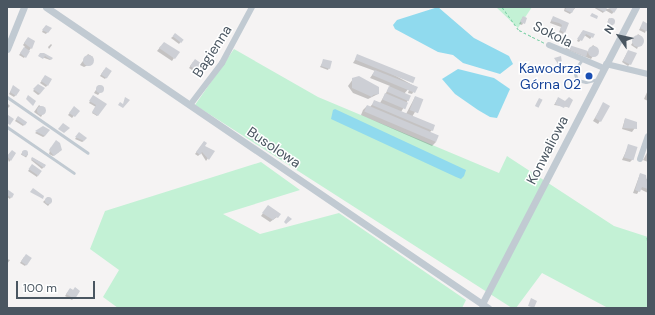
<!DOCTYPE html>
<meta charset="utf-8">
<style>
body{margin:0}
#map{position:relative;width:655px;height:315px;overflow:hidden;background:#f5f3f3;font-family:"DM Sans",sans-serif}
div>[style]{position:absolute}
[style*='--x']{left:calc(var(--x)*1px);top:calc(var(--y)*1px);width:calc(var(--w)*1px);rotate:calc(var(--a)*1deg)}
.green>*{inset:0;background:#c3f1d5}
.water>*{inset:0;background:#90daee}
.shadow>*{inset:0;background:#0003;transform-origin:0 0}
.building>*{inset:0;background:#cdcfd5;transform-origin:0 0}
.round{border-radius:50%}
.path>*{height:1px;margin-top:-0.5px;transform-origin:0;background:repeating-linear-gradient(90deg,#7ad0a6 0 3px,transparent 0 5px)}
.service>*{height:3px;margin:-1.5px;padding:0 1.5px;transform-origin:1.5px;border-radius:1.5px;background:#c1cad2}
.minor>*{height:6px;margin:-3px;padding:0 3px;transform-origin:3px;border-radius:3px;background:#c1cad2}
.tertiary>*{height:7px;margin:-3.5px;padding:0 3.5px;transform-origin:3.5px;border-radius:3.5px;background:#c1cad2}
.dots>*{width:11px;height:11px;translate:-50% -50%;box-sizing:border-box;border:2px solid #fff;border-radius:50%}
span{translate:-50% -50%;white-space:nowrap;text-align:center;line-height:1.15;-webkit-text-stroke:3px #fff;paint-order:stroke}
.street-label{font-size:14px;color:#4a5661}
.transit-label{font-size:14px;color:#164399}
.right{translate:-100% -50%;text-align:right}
.frame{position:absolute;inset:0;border:8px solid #4a5661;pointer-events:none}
.north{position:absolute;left:599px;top:16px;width:40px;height:40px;-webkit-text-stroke:3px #fff;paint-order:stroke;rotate:304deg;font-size:11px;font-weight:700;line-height:16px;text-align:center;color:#4a5661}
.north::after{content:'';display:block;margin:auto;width:14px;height:18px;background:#4a5661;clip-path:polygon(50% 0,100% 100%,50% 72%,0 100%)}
.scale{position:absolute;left:16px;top:281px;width:79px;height:18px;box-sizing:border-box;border:2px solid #4a5661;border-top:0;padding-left:5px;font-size:12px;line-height:14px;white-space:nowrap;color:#4a5661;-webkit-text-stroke:3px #fff;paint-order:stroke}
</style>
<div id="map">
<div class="green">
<div style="clip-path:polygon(496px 7px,532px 7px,518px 28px)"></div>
<div style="clip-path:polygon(234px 49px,318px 97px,499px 173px,507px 156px,614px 226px,648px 237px,648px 308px,608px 308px,542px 273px,516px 308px,512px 308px,195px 105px)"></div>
<div style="clip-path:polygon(261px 162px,300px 190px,223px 214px,260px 234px,339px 213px,466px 300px,462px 308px,118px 308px,103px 297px,119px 270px,90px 249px,105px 211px)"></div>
</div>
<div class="water">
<div style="clip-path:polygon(438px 7px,474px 38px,509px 56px,513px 64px,500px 74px,463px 63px,453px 55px,438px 52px,395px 29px,393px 25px,397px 20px)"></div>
<div style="clip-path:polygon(458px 69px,494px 78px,510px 89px,497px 118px,490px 117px,478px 110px,455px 94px,442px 79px)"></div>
<div style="clip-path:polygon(335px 109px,466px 170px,464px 176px,461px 179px,456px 177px,331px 119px,333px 110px)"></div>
</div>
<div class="shadow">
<div style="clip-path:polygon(565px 7px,576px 7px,570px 14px,564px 11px)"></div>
<div style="clip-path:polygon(593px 7px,607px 9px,617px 7px,612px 14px,605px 10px,603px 13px)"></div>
<div style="clip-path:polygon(523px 17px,526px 18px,522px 25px,519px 24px)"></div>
<div style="clip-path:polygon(609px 18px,614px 22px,612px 26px,607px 23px)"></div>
<div style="clip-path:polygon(552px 19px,568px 24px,563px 34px,559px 32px,561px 27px,550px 23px)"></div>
<div style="clip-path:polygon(643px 23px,648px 25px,645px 33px,639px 30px)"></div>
<div style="clip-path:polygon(44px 28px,50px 28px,46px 34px,42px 32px)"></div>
<div style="clip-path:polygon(552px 31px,556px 33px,551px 39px,548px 38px)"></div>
<div style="clip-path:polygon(582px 32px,593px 35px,590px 39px,584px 35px,579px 42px,577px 41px)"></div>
<div style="clip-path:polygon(638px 34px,642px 37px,637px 49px,631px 45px)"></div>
<div style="clip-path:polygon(175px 35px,182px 40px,179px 44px,171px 38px)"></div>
<div style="clip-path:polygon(27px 39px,31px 48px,24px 58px,19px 55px,25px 47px,23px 45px)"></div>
<div style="clip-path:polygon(51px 44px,52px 45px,49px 49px,48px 47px)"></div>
<div style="clip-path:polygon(593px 45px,598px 49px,591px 59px,565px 49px,569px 46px,588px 52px)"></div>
<div style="clip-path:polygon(161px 46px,174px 58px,172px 61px,157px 51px)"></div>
<div style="clip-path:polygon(627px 53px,630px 64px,628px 66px,622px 62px)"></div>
<div style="clip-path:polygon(44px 54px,51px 59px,50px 60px,39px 56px)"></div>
<div style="clip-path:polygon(88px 54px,93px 57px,90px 64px,84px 67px,80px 65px)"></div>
<div style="clip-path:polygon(358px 55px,416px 87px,412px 94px,408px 93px,410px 87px,404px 94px,408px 100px,401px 112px,406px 114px,415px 97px,422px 100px,412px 117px,432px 130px,429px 133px,436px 142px,432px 146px,361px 115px,363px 110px,367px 106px,370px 107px,375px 101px,380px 103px,390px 86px,370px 78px,375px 71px,353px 63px)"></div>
<div style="clip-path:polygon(324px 60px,329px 68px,328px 70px,320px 67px)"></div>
<div style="clip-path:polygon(193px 62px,202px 67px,195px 72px,189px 68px)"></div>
<div style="clip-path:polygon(104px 70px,111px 71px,105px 79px,100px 76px)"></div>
<div style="clip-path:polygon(44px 78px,51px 80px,46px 87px,40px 83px)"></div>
<div style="clip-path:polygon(353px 79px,378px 94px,368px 99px,353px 93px,348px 86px)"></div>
<div style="clip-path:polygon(39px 85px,40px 94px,38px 95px,33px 91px)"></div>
<div style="clip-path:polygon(99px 85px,104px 88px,98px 95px,94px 93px)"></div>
<div style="clip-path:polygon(13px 87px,19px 91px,14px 97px,9px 94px)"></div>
<div style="clip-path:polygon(648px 90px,648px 101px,644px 99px)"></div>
<div style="clip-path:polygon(92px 98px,105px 104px,97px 116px,92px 113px,96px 107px,89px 103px)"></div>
<div style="clip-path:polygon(557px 100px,568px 107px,554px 105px)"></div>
<div style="clip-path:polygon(7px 103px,10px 106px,7px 109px)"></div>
<div style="clip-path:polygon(604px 103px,600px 121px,598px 124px,593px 121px)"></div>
<div style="clip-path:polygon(39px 105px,45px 110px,41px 117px,34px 112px)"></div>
<div style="clip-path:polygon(73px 109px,78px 111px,72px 118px,68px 115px)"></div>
<div style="clip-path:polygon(18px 117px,26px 123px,23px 126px,15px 121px)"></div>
<div style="clip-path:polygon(625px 119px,637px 125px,632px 132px,622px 129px)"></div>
<div style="clip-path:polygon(43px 127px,45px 136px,43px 137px,35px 133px)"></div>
<div style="clip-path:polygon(78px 135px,84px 141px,82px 142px,75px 139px)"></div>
<div style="clip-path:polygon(204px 142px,204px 147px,213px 151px,206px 161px,201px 153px,198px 156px,195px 154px)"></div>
<div style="clip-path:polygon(629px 145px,633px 159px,630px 162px,622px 160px)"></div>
<div style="clip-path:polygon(51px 147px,59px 152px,53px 156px,49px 154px)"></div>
<div style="left:23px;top:151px;width:6px;height:4px;rotate:31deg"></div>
<div style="clip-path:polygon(648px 151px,648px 162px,643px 160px)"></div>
<div style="clip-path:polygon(10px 153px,15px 154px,9px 162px,7px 157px)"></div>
<div style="clip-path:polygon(33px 158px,45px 165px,42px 169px,31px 160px)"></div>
<div style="clip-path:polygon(31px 167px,38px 175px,37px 177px,28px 171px)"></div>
<div style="clip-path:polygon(640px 174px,648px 180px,648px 193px,640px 189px,637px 194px,633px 193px)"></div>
<div style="clip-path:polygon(7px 190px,11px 197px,10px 199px,7px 197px)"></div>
<div style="clip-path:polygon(48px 197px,52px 201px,48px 206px,43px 202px)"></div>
<div style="clip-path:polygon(266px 209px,277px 217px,270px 222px,261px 216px)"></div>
<div style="clip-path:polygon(24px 257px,31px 258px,25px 266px,20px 263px)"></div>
<div style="clip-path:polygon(7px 259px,10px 260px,7px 264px)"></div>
<div style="clip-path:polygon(70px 289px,79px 292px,72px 300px,65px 296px)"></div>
</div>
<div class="building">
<div style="clip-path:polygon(567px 7px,575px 7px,572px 13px,565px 10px)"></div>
<div style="clip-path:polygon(595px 7px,604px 7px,607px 8px,605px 12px)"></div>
<div style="clip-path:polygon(608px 7px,618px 7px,614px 13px)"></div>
<div style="clip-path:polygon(592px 13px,598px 16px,597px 19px,590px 16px)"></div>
<div style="clip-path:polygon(523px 16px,527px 18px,525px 24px,520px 22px)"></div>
<div style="clip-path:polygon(553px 16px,569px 23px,565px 33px,560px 30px,562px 25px,559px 23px,551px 21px)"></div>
<div class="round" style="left:607.5px;top:17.5px;width:7px;height:7px"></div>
<div style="clip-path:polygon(643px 21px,648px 24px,648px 32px,640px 28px)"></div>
<div style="clip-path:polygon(46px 25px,52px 28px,48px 33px,42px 30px)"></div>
<div style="clip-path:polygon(583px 30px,595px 34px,593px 38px,586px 34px,582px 41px,577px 39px)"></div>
<div class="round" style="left:549.5px;top:30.5px;width:7px;height:7px"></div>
<div style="left:175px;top:33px;width:11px;height:4px;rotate:38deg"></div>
<div class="round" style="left:632px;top:35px;width:12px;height:12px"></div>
<div style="clip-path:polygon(28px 37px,35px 41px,32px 49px,24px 43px)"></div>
<div style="clip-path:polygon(164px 42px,180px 52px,175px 59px,159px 48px)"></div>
<div style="clip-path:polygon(569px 45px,588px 51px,586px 57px,567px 49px)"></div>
<div class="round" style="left:587.5px;top:45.5px;width:11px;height:11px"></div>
<div style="clip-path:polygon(24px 47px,30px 51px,26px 58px,20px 53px)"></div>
<div style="clip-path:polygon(628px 50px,637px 53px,631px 65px,623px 61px)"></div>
<div style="clip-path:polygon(40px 53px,44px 53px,53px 58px,51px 60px,45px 56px,43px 59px,38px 56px)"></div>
<div style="left:357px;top:54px;width:63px;height:6px;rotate:22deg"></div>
<div class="round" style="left:82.5px;top:54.5px;width:11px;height:11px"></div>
<div style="clip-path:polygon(561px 56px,562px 63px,558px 64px,554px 58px)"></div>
<div style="clip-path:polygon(195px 59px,205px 66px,202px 70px,200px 68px,197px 71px,190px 66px)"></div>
<div style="clip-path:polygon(323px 59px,332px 61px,330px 69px,321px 66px)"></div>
<div style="left:106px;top:67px;width:7px;height:9px;rotate:34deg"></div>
<div style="clip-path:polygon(375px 70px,418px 87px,415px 93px,372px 75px)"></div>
<div style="clip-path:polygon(45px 75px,52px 79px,48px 86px,41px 81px)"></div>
<div style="clip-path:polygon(359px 76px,379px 87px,379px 94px,373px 95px,372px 97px,352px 88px,352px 78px)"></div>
<div style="clip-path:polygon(38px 84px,45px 88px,40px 94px,33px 89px)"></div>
<div class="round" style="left:96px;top:85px;width:8px;height:8px"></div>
<div style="clip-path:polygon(13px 85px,20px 90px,16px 96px,10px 92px)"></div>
<div style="left:389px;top:86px;width:24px;height:6px;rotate:24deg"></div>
<div style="left:385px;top:93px;width:25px;height:7px;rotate:23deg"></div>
<div style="clip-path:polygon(28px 95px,36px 101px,33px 106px,26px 99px)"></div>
<div style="clip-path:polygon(93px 95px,107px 104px,98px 116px,92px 112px,96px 105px,89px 101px)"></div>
<div style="left:415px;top:96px;width:9px;height:15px;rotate:21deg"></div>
<div style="clip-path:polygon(125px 97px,130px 100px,123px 108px,118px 105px,120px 102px,123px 104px)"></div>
<div style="clip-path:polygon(558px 97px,565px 101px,569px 97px,573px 100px,569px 108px,565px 106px,564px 108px,555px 104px)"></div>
<div style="left:539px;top:98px;width:4px;height:9px;rotate:27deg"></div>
<div style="clip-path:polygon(374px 100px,435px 125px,433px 131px,372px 105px)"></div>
<div style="clip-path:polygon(603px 102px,610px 106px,601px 122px,595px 118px)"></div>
<div style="left:367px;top:105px;width:78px;height:7px;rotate:23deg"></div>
<div class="round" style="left:36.5px;top:105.5px;width:9px;height:9px"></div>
<div style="clip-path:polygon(74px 106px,80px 111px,75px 117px,69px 113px)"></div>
<div style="clip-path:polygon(8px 115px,14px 119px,10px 125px,7px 123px)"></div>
<div style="left:18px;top:116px;width:11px;height:4px;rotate:34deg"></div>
<div style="clip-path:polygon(625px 118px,637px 122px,637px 129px,623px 128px)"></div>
<div style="clip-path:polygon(63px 123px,70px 128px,64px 133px,58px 129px)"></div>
<div style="clip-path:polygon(43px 126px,50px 130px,45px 136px,35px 131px)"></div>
<div style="clip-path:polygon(79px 132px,87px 138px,84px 141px,75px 137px)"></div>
<div style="clip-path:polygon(56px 140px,60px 143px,62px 150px,54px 156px,49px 150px)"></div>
<div style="clip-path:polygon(204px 141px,207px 143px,205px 146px,215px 151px,209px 160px,202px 152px,200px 155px,196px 152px)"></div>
<div style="left:628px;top:144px;width:10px;height:14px;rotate:17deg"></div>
<div class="round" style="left:22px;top:150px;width:6px;height:6px"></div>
<div style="clip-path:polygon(12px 150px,16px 153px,11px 161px,7px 156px)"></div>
<div style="clip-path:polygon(32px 157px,46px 165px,44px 168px,31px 159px)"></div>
<div style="left:32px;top:164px;width:12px;height:6px;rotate:35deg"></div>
<div style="clip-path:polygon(640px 173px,646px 175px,648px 189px,642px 187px,640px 192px,635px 190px)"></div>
<div style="clip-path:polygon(33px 188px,44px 196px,43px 199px,30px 192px)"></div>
<div style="clip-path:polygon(7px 189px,14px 194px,12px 198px,7px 195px)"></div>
<div class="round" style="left:44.5px;top:196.5px;width:7px;height:7px"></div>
<div style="clip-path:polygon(268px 205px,281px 214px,278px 218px,276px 217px,273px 220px,262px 213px)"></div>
<div style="clip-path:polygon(288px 216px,292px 219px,286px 224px,284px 222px)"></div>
<div style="left:26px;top:254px;width:7px;height:9px;rotate:34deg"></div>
<div style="clip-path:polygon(75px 287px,80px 291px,75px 299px,66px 294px,70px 288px,73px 290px)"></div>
<div style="clip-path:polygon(531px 298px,537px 301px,534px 308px,528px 306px)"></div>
</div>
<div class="path">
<div style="--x:502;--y:7;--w:29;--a:54"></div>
<div style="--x:519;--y:30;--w:29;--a:27"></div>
<div style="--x:647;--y:237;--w:8;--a:83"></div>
</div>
<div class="service">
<div style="--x:581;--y:61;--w:12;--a:125"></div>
<div style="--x:574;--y:71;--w:9;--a:72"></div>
<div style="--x:577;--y:80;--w:9;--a:13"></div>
<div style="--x:586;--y:82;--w:12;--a:-14"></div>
<div style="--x:7;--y:97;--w:98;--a:34.7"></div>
<div style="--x:7;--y:127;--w:81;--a:34.5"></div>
</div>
<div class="minor">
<div style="--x:549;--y:45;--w:60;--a:22.7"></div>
<div style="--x:606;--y:64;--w:43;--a:13.4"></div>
<div style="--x:190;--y:105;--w:53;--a:-52.7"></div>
<div style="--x:222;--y:63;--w:64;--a:-61.8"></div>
<div style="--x:640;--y:159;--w:24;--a:-71"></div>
</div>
<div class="tertiary">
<div style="--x:46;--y:7;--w:535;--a:34.25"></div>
<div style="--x:7;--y:49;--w:45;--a:-68"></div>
<div style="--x:482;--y:304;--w:335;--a:-62.6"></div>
</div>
<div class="dots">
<div style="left:589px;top:76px;background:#1a4fb4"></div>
</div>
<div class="street-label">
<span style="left:553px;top:34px;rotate:26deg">Sokola</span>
<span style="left:212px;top:51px;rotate:-57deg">Bagienna</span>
<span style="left:274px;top:147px;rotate:34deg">Busolowa</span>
<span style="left:547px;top:150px;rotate:-63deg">Konwaliowa</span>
</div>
<div class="transit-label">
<span class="right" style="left:581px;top:76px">Kawodrza<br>Górna 02</span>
</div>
<div class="frame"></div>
<div class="north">N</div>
<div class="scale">100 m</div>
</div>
